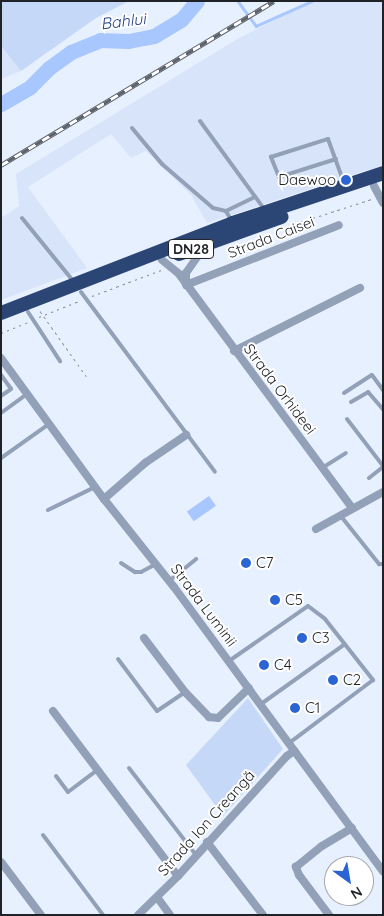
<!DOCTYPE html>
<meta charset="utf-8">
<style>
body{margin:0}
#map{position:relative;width:384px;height:916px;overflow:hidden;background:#e7f0ff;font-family:Quicksand,sans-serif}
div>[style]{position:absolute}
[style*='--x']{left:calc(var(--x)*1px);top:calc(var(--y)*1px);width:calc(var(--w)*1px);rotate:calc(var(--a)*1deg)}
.built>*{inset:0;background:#d8e4fa}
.green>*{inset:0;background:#c6d8f8}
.water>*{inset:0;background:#a8c7ff;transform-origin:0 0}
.stream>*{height:2.5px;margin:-1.25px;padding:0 1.25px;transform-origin:1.25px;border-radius:1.25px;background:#a8c7ff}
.river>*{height:15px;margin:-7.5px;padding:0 7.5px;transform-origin:7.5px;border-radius:7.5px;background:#a8c7ff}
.path>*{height:1px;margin-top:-0.5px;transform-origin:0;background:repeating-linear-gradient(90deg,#898f99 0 2.5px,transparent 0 6.5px)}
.lane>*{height:4px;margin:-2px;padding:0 2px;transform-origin:2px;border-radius:2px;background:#92a0b8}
.street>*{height:8px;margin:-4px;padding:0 4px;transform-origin:4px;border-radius:4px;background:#92a0b8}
.highway>*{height:14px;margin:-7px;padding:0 7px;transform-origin:7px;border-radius:7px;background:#2b4574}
.rail>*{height:4.5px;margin-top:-2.25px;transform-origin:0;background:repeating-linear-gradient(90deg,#fff 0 8px,#5d626a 0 16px);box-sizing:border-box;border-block:1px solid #5d626a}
.dots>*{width:14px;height:14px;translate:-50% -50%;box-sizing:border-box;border:2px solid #fff;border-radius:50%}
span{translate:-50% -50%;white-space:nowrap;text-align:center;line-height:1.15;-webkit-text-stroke:4px #fff;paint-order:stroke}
.shield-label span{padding:1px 4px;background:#fff;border:1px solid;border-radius:4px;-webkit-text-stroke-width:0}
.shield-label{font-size:14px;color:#1f2227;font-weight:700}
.poi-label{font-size:15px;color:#1f2227}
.right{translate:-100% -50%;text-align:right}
.left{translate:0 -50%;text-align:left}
.street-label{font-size:15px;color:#1f2227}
.water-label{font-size:16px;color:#214485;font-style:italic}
.frame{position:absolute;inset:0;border:2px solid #1f2227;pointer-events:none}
.north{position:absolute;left:324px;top:856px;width:50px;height:50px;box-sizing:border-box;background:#fff;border:1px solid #a5a7a9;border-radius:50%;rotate:148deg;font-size:14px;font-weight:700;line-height:20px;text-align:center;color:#1f2227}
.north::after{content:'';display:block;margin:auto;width:18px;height:22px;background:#2b65d3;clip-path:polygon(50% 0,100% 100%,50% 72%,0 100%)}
</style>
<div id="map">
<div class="built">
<div style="clip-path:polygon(314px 1px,383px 1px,383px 165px,207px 223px,191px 195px,146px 151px,131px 158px,111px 134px,28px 187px,87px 268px,1px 300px,1px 218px,19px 206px,16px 174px,239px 38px)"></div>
<div style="clip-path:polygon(1px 46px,21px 71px,1px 79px)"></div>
</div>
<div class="green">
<div style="clip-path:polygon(1px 1px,129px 1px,96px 18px,21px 71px,1px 46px)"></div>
<div style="clip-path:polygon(248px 698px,283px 749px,223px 816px,186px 765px)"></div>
</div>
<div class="water">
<div style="left:209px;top:496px;width:12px;height:27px;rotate:55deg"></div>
</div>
<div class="stream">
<div style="--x:238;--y:1;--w:31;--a:54"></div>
<div style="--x:256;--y:26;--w:61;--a:-24.1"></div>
</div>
<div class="river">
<div style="--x:1;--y:104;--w:34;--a:-30"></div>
<div style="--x:30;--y:87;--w:27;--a:-45"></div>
<div style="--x:49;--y:68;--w:27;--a:-36"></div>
<div style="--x:71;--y:52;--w:31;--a:-22"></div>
<div style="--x:100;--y:40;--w:28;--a:2"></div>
<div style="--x:128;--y:41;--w:26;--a:-11"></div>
<div style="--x:154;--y:36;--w:31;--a:-31"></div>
<div style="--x:181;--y:20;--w:25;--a:-50"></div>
</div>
<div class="path">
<div style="--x:288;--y:226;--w:88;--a:-17.8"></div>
<div style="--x:92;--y:296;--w:74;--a:-20.6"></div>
<div style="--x:40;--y:311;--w:80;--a:54.7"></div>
<div style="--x:39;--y:317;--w:43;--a:-21.8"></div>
<div style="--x:1;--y:333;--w:29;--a:-22"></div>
</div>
<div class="lane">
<div style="--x:200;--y:121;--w:110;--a:53.9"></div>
<div style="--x:132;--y:128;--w:47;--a:50.2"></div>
<div style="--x:162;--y:164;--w:67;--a:40.8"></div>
<div style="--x:213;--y:208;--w:13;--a:13"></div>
<div style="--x:226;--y:211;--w:10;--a:61"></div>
<div style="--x:336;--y:159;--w:60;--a:162.5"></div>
<div style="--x:279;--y:177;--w:22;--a:-112"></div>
<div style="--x:271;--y:157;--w:60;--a:-17.5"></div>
<div style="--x:328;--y:139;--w:47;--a:70"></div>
<div style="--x:226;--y:211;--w:32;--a:-26"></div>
<div style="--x:22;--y:218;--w:82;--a:50.9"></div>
<div style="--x:81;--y:292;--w:224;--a:53.3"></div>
<div style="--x:28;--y:312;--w:59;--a:56.9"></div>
<div style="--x:1;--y:375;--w:17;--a:54"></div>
<div style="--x:11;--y:389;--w:12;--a:145"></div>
<div style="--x:344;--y:393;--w:33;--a:-33"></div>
<div style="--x:372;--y:375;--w:19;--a:54"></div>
<div style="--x:351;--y:402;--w:20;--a:-30"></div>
<div style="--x:368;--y:392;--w:23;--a:49"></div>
<div style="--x:1;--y:413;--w:32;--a:-36"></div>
<div style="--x:347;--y:419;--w:59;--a:52.5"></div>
<div style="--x:1;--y:458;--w:59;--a:-35.3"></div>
<div style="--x:322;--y:468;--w:28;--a:-32"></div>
<div style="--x:369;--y:478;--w:18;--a:-38"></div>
<div style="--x:48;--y:510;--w:52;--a:-26.1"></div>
<div style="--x:340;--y:515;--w:63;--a:51.5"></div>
<div style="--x:379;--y:564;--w:4;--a:0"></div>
<div style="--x:121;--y:563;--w:17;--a:33"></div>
<div style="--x:135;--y:572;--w:6;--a:0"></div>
<div style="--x:141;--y:572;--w:17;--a:-28"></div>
<div style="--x:169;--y:581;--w:35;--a:-39"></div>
<div style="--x:118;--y:659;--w:65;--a:53.1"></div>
<div style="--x:157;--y:711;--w:34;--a:-34"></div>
<div style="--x:229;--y:661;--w:96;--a:-34.8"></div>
<div style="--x:308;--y:606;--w:21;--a:37"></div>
<div style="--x:325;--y:619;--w:78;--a:51.8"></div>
<div style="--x:373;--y:680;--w:105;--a:143.1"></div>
<div style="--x:261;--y:704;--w:103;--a:-35.5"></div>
<div style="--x:129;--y:768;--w:110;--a:52.4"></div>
<div style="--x:56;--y:776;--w:20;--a:53"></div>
<div style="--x:68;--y:792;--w:36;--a:-37"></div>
<div style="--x:43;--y:835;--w:100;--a:53.1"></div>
</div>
<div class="street">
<div style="--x:374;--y:186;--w:19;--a:62"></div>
<div style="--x:162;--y:260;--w:22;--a:39"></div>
<div style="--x:179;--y:274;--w:291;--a:53.5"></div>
<div style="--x:186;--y:283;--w:10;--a:-90"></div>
<div style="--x:186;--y:273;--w:21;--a:-55"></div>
<div style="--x:198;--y:256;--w:9;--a:-117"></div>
<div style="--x:186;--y:285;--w:164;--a:-21.4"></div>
<div style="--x:234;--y:351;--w:141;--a:-26.6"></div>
<div style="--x:1;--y:358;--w:175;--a:53.9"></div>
<div style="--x:104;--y:499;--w:112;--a:51.5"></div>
<div style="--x:174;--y:587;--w:353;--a:53.7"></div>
<div style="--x:104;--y:499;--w:55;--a:-41.3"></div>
<div style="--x:145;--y:463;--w:50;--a:-34.3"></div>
<div style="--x:316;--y:529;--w:77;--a:-28.9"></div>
<div style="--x:144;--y:638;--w:68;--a:52.8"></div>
<div style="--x:185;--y:692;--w:35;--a:46"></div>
<div style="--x:209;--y:717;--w:9;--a:6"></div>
<div style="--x:218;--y:718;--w:43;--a:-44.1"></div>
<div style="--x:53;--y:711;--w:207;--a:52.9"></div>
<div style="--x:207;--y:842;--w:92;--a:52.5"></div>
<div style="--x:1;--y:862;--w:66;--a:53"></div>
<div style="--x:157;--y:897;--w:22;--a:54"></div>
<div style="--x:138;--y:915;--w:56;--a:-44.3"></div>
<div style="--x:178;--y:876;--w:162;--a:-47.8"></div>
<div style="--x:287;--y:756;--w:9;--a:-36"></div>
<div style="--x:329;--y:915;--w:50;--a:-126.9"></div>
<div style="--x:299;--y:875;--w:9;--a:-111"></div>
<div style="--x:296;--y:867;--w:33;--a:-39"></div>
<div style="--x:322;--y:846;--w:35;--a:-31"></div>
</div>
<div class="highway">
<div style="--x:179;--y:254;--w:109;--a:-19.9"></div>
<div style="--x:1;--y:313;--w:249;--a:-21.2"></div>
<div style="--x:233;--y:223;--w:158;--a:-18.4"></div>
</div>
<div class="rail">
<div style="--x:1;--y:165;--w:318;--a:-31"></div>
</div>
<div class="dots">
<div style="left:346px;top:180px;background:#2b65d3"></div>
<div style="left:246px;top:563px;background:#2b65d3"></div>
<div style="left:275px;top:600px;background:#2b65d3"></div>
<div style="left:302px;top:638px;background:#2b65d3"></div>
<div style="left:264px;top:665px;background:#2b65d3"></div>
<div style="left:333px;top:680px;background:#2b65d3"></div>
<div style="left:295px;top:708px;background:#2b65d3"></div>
</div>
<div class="shield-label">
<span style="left:191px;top:249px">DN28</span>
</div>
<div class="poi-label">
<span class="right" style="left:336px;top:180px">Daewoo</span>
<span class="left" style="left:256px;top:563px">C7</span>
<span class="left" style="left:285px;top:600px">C5</span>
<span class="left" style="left:312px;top:638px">C3</span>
<span class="left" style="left:274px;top:665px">C4</span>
<span class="left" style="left:343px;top:680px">C2</span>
<span class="left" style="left:305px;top:708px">C1</span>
</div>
<div class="street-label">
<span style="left:271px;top:237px;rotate:-21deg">Strada Caisei</span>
<span style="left:280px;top:389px;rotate:53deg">Strada Orhideei</span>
<span style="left:204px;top:605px;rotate:53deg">Strada Luminii</span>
<span style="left:206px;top:823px;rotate:-48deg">Strada Ion Creangă</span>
</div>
<div class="water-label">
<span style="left:123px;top:21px;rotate:-7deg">Bahlui</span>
</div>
<div class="frame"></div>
<div class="north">N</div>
</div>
